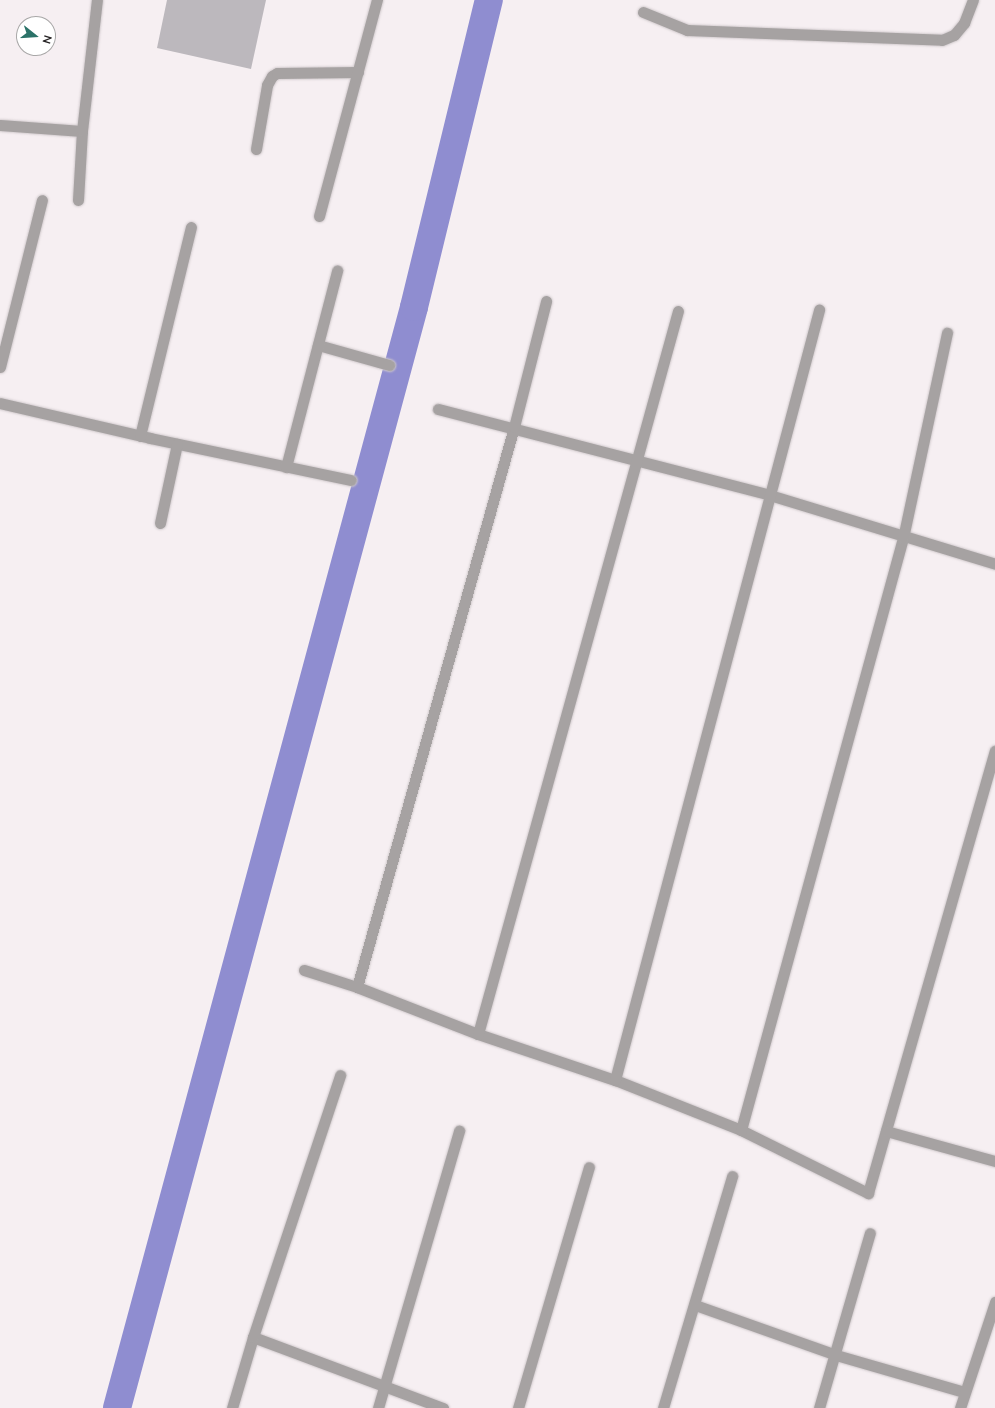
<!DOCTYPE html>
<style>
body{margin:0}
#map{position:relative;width:995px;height:1408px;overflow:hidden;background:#f6eff2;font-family:"Nunito Sans",sans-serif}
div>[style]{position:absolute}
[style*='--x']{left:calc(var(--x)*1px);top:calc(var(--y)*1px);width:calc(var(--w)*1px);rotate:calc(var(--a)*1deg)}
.canal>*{height:28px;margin:-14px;padding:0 14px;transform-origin:14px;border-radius:14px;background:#8f8dd0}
.building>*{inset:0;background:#bcb8bd}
.roads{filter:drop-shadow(0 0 1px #d1cacd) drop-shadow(0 0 1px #d1cacd)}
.service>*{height:11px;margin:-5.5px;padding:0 5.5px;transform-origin:5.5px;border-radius:5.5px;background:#a6a2a2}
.minor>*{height:11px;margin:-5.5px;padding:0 5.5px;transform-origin:5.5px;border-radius:5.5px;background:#a6a2a2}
span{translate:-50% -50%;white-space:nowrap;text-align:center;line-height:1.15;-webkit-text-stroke:4px #fff;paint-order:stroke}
.north{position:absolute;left:16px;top:16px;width:40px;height:40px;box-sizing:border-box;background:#fff;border:1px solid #a8a7a7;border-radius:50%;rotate:107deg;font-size:11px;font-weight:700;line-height:16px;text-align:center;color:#262324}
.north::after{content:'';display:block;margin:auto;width:14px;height:18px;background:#2b7268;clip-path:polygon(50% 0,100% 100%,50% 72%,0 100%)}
</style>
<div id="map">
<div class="canal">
<div style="--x:117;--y:1408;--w:1140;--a:-74.9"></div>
<div style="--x:414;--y:307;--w:316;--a:-76.3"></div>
</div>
<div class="building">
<div style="clip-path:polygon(167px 0,266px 0,251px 69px,157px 48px)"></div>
</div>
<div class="roads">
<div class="service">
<div style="--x:643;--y:12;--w:48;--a:22.2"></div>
<div style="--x:687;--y:30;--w:255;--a:2.2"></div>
<div style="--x:942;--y:40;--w:13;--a:-23"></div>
<div style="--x:954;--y:35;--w:16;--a:-50"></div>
<div style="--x:964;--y:23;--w:25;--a:-69"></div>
<div style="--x:256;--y:149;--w:65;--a:-80.2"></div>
<div style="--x:267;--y:85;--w:10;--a:-61"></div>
<div style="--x:272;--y:76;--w:6;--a:-31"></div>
<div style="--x:277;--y:73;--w:81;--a:-0.7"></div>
</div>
<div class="minor">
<div style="--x:0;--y:125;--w:82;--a:4.2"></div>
<div style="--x:78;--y:200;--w:69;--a:-86.7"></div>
<div style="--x:82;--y:131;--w:132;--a:-83.5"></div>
<div style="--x:319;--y:216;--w:224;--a:-75"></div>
<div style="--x:318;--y:345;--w:74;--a:15.7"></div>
<div style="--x:0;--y:367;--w:172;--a:-75.9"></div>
<div style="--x:0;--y:403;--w:154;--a:13.1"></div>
<div style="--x:150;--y:438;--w:205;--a:11.8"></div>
<div style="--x:438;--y:409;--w:343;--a:14.5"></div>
<div style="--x:770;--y:495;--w:235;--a:17"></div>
<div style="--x:140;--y:436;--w:215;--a:-76.3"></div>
<div style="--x:286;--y:467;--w:203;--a:-75.4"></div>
<div style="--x:160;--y:523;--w:81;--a:-77.9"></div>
<div style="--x:304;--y:970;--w:56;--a:17.8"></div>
<div style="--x:357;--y:987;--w:130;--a:21.2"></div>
<div style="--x:478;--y:1034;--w:145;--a:18.6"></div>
<div style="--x:615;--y:1080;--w:136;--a:21.6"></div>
<div style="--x:741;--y:1130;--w:142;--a:26.4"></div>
<div style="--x:868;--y:1193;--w:460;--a:-74"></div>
<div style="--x:357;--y:987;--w:582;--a:-74.34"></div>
<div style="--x:514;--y:427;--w:130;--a:-75.7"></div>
<div style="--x:478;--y:1034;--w:750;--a:-74.54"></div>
<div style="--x:615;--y:1080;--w:797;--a:-75.16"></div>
<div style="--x:741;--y:1130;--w:614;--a:-74.7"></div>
<div style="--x:903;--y:538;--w:210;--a:-77.9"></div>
<div style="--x:886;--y:1131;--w:113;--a:15.4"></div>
<div style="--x:695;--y:1305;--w:150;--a:19.5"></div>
<div style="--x:836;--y:1355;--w:133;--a:16.1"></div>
<div style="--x:253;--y:1337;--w:203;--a:20.5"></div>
<div style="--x:232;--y:1408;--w:74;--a:-73.5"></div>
<div style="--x:253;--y:1337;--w:276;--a:-71.6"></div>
<div style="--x:378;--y:1408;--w:289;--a:-73.7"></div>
<div style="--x:518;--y:1408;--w:251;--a:-73.6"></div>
<div style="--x:663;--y:1408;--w:242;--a:-73.4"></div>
<div style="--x:819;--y:1408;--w:182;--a:-73.8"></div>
<div style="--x:960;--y:1408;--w:112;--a:-71.7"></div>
</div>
</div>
<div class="north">N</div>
</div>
